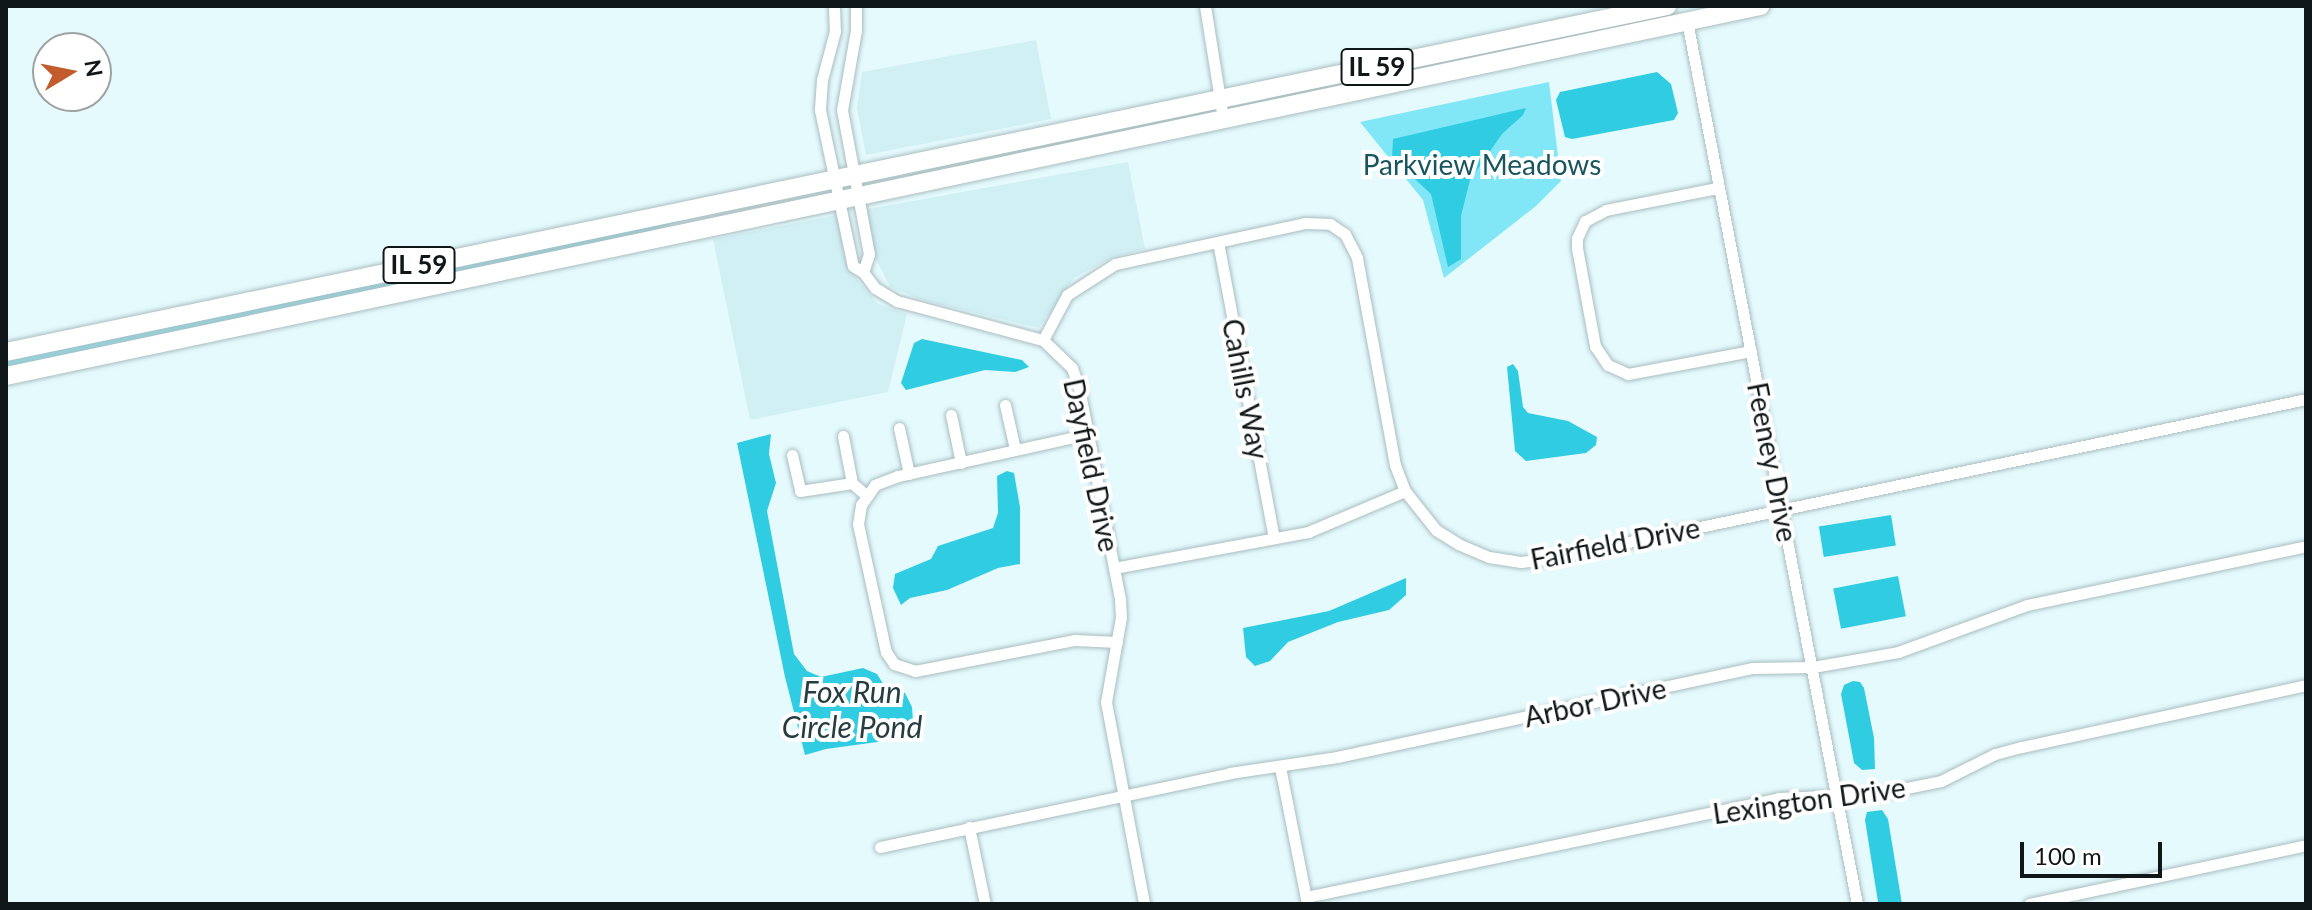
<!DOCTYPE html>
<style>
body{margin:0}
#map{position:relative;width:2312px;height:910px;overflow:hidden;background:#e4fafd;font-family:Lato,sans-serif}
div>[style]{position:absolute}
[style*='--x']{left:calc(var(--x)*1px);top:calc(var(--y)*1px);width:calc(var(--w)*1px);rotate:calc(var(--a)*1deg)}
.built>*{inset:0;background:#d1f0f4}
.green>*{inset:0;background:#81e7f7}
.water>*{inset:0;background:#30cce1;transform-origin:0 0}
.roads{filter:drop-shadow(0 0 2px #a9bdc0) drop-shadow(0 0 2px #a9bdc0)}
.street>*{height:11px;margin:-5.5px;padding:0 5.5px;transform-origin:5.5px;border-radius:5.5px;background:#fff}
.primary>*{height:18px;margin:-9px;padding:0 9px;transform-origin:9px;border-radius:9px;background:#fff}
span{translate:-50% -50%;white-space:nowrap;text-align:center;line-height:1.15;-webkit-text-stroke:8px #fff;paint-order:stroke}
.shield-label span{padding:2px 6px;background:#fff;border:2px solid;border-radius:6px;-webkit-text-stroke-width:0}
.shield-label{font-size:26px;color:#101718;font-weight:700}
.park-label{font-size:28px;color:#18555e}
.street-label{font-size:28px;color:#101718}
.water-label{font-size:30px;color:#253d41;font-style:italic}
.frame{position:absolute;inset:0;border:8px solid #101718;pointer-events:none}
.north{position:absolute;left:32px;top:32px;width:80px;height:80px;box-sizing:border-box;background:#fff;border:2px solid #9fa2a3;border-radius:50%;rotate:80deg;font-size:22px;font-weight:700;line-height:32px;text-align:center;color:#101718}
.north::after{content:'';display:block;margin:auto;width:28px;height:36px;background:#c25c2c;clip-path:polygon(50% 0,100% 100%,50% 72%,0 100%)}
.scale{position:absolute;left:2020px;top:842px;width:142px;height:36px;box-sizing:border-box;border:4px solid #101718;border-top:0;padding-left:10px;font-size:24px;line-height:28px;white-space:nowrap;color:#101718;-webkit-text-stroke:6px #fff;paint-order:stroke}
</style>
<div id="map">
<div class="built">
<div style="clip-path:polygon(1036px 40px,1051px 119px,866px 155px,857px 109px,862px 72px)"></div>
<div style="clip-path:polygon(1128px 162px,1145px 249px,1113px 257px,1074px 278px,1039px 328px,922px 300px,890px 287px,875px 257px,863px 210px)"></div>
<div style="clip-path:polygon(838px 215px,848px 268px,878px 304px,907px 314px,888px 392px,750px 420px,713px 239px)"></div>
</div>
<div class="green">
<div style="clip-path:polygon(1549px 82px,1561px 181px,1536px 206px,1444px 278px,1423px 200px,1360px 122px)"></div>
<div style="clip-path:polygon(706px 213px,640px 234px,6px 369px,6px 358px)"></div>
</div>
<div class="water">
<div style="clip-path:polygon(1657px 72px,1671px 84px,1678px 113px,1674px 120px,1572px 139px,1565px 137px,1556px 100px,1560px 92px)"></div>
<div style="clip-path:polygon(1526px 108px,1523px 115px,1502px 134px,1470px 180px,1461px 216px,1461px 259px,1448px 267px,1431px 194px,1392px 158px,1393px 139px)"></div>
<div style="clip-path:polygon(922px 339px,1022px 360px,1029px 367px,1015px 372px,985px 370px,906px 390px,901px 383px,914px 343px)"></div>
<div style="clip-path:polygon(1513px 364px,1518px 371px,1523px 407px,1528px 413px,1568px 421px,1597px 437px,1596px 445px,1586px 453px,1526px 461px,1515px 451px,1507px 367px)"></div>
<div style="clip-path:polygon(771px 434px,769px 454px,776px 483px,767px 511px,794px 654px,807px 671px,821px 677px,863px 668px,877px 674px,884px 685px,905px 693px,912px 707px,914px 737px,826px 749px,805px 755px,785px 677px,737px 443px)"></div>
<div style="clip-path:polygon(1007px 471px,1014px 473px,1020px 507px,1020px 564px,998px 568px,947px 590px,910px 598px,901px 605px,893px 588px,895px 574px,931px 559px,938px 546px,993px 528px,998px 513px,997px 476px)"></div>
<div style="left:1891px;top:515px;width:31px;height:73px;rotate:81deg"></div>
<div style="left:1898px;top:576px;width:41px;height:66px;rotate:79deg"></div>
<div style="clip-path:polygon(1406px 578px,1406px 595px,1389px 610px,1338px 622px,1288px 642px,1270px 661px,1255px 666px,1246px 657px,1243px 628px,1329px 611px)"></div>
<div style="clip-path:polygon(1853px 681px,1860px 682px,1864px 688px,1874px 738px,1875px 769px,1862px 770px,1854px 763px,1841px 694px,1844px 685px)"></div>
<div style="clip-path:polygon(1882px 810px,1888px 819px,1902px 904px,1878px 902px,1865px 820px,1867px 812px)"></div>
</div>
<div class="roads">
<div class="street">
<div style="--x:834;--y:6;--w:25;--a:88"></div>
<div style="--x:835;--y:31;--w:51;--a:104.9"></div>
<div style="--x:822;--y:80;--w:30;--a:94"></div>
<div style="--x:820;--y:110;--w:159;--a:78.1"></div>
<div style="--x:853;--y:266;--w:12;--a:31"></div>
<div style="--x:863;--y:272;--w:20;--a:53"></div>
<div style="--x:875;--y:288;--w:26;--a:31"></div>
<div style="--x:897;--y:301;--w:151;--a:15"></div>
<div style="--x:1043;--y:340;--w:40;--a:44"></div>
<div style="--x:1072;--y:368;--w:21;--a:71"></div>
<div style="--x:1079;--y:388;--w:215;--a:79"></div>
<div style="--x:1120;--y:599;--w:18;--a:87"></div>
<div style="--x:1121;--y:617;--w:86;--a:100"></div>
<div style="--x:1106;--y:702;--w:206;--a:79.3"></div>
<div style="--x:856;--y:6;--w:24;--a:90"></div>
<div style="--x:856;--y:30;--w:81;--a:99.9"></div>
<div style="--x:842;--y:110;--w:147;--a:79.4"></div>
<div style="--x:869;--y:254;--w:19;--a:108"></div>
<div style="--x:1205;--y:6;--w:114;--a:80.9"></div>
<div style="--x:1687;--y:21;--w:899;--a:79.1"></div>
<div style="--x:1717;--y:188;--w:113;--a:168.8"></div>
<div style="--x:1606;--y:210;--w:24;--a:152"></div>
<div style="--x:1585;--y:221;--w:19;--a:115"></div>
<div style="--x:1577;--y:238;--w:10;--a:90"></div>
<div style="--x:1577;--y:248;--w:100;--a:79.6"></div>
<div style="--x:1595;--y:346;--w:23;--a:56"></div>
<div style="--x:1608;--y:365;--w:22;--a:24"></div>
<div style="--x:1628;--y:374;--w:125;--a:-10.6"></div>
<div style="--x:1218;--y:242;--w:300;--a:79.3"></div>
<div style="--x:1043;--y:340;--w:51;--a:-61.9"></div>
<div style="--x:1067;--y:295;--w:57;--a:-32.9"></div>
<div style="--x:1115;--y:264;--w:194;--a:-12.2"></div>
<div style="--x:1305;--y:223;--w:25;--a:2"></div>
<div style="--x:1330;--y:224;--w:18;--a:34"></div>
<div style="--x:1345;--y:234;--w:27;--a:63"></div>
<div style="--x:1357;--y:258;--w:210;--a:79.6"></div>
<div style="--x:1395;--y:465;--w:28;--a:69"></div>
<div style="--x:1405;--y:491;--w:50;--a:51.5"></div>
<div style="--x:1436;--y:530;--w:26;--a:32"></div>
<div style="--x:1458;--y:544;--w:34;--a:23"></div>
<div style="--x:1489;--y:557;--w:32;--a:9"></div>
<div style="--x:1521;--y:562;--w:32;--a:-7"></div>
<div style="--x:1553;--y:558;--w:770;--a:-11.92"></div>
<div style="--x:1005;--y:405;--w:45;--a:77.2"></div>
<div style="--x:951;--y:415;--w:49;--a:78.2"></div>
<div style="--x:899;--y:428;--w:47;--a:77.7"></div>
<div style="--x:1088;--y:434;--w:195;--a:167.5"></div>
<div style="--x:898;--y:476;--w:25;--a:159"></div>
<div style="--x:875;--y:485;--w:24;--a:125"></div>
<div style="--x:861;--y:505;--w:19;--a:99"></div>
<div style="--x:858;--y:524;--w:131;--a:77.7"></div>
<div style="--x:886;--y:652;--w:14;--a:56"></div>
<div style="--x:894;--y:664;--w:22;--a:18"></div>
<div style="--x:915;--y:671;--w:163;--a:-11"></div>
<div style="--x:1075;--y:640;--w:42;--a:2.7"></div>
<div style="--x:843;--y:436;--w:48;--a:79.2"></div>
<div style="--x:792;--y:455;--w:37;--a:77"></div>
<div style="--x:800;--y:491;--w:53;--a:-8.7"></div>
<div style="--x:852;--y:483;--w:20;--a:41"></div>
<div style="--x:1114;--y:568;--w:197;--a:-10.5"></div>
<div style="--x:1308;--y:532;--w:105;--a:-22.9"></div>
<div style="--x:1280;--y:767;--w:139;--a:78.8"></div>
<div style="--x:969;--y:827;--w:79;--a:78.3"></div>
<div style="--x:880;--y:847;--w:358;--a:-11.9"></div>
<div style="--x:1230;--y:773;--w:108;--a:-8.5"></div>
<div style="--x:1337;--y:757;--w:425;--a:-12.1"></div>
<div style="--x:1753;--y:668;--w:60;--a:-1"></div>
<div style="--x:1813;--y:667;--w:86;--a:-10"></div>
<div style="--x:1898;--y:652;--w:137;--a:-20"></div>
<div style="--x:2027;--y:605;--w:285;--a:-11.9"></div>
<div style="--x:1306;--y:897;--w:482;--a:-11.8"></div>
<div style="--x:1778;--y:798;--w:99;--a:-2.3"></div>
<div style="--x:1877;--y:794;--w:65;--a:-11.5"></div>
<div style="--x:1941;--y:781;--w:60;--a:-26.6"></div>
<div style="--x:1995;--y:754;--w:28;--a:-15"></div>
<div style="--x:2022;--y:747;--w:291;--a:-12.3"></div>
<div style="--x:2029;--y:904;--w:283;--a:-12"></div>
</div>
<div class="primary">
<div style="--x:6;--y:352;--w:1697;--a:-11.77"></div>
<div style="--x:6;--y:376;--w:1793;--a:-11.91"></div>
</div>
</div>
<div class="shield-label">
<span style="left:1377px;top:67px">IL 59</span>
<span style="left:419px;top:265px">IL 59</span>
</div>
<div class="park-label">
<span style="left:1482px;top:164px">Parkview Meadows</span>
</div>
<div class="street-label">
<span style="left:1246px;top:389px;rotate:79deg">Cahills Way</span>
<span style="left:1773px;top:462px;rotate:79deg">Feeney Drive</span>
<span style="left:1092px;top:465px;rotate:78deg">Dayfield Drive</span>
<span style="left:1615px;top:543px;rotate:-11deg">Fairfield Drive</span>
<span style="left:1595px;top:702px;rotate:-12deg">Arbor Drive</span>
<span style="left:1809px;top:800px;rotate:-8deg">Lexington Drive</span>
</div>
<div class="water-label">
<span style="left:852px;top:708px">Fox Run<br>Circle Pond</span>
</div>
<div class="frame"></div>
<div class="north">N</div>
<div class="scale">100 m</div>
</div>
